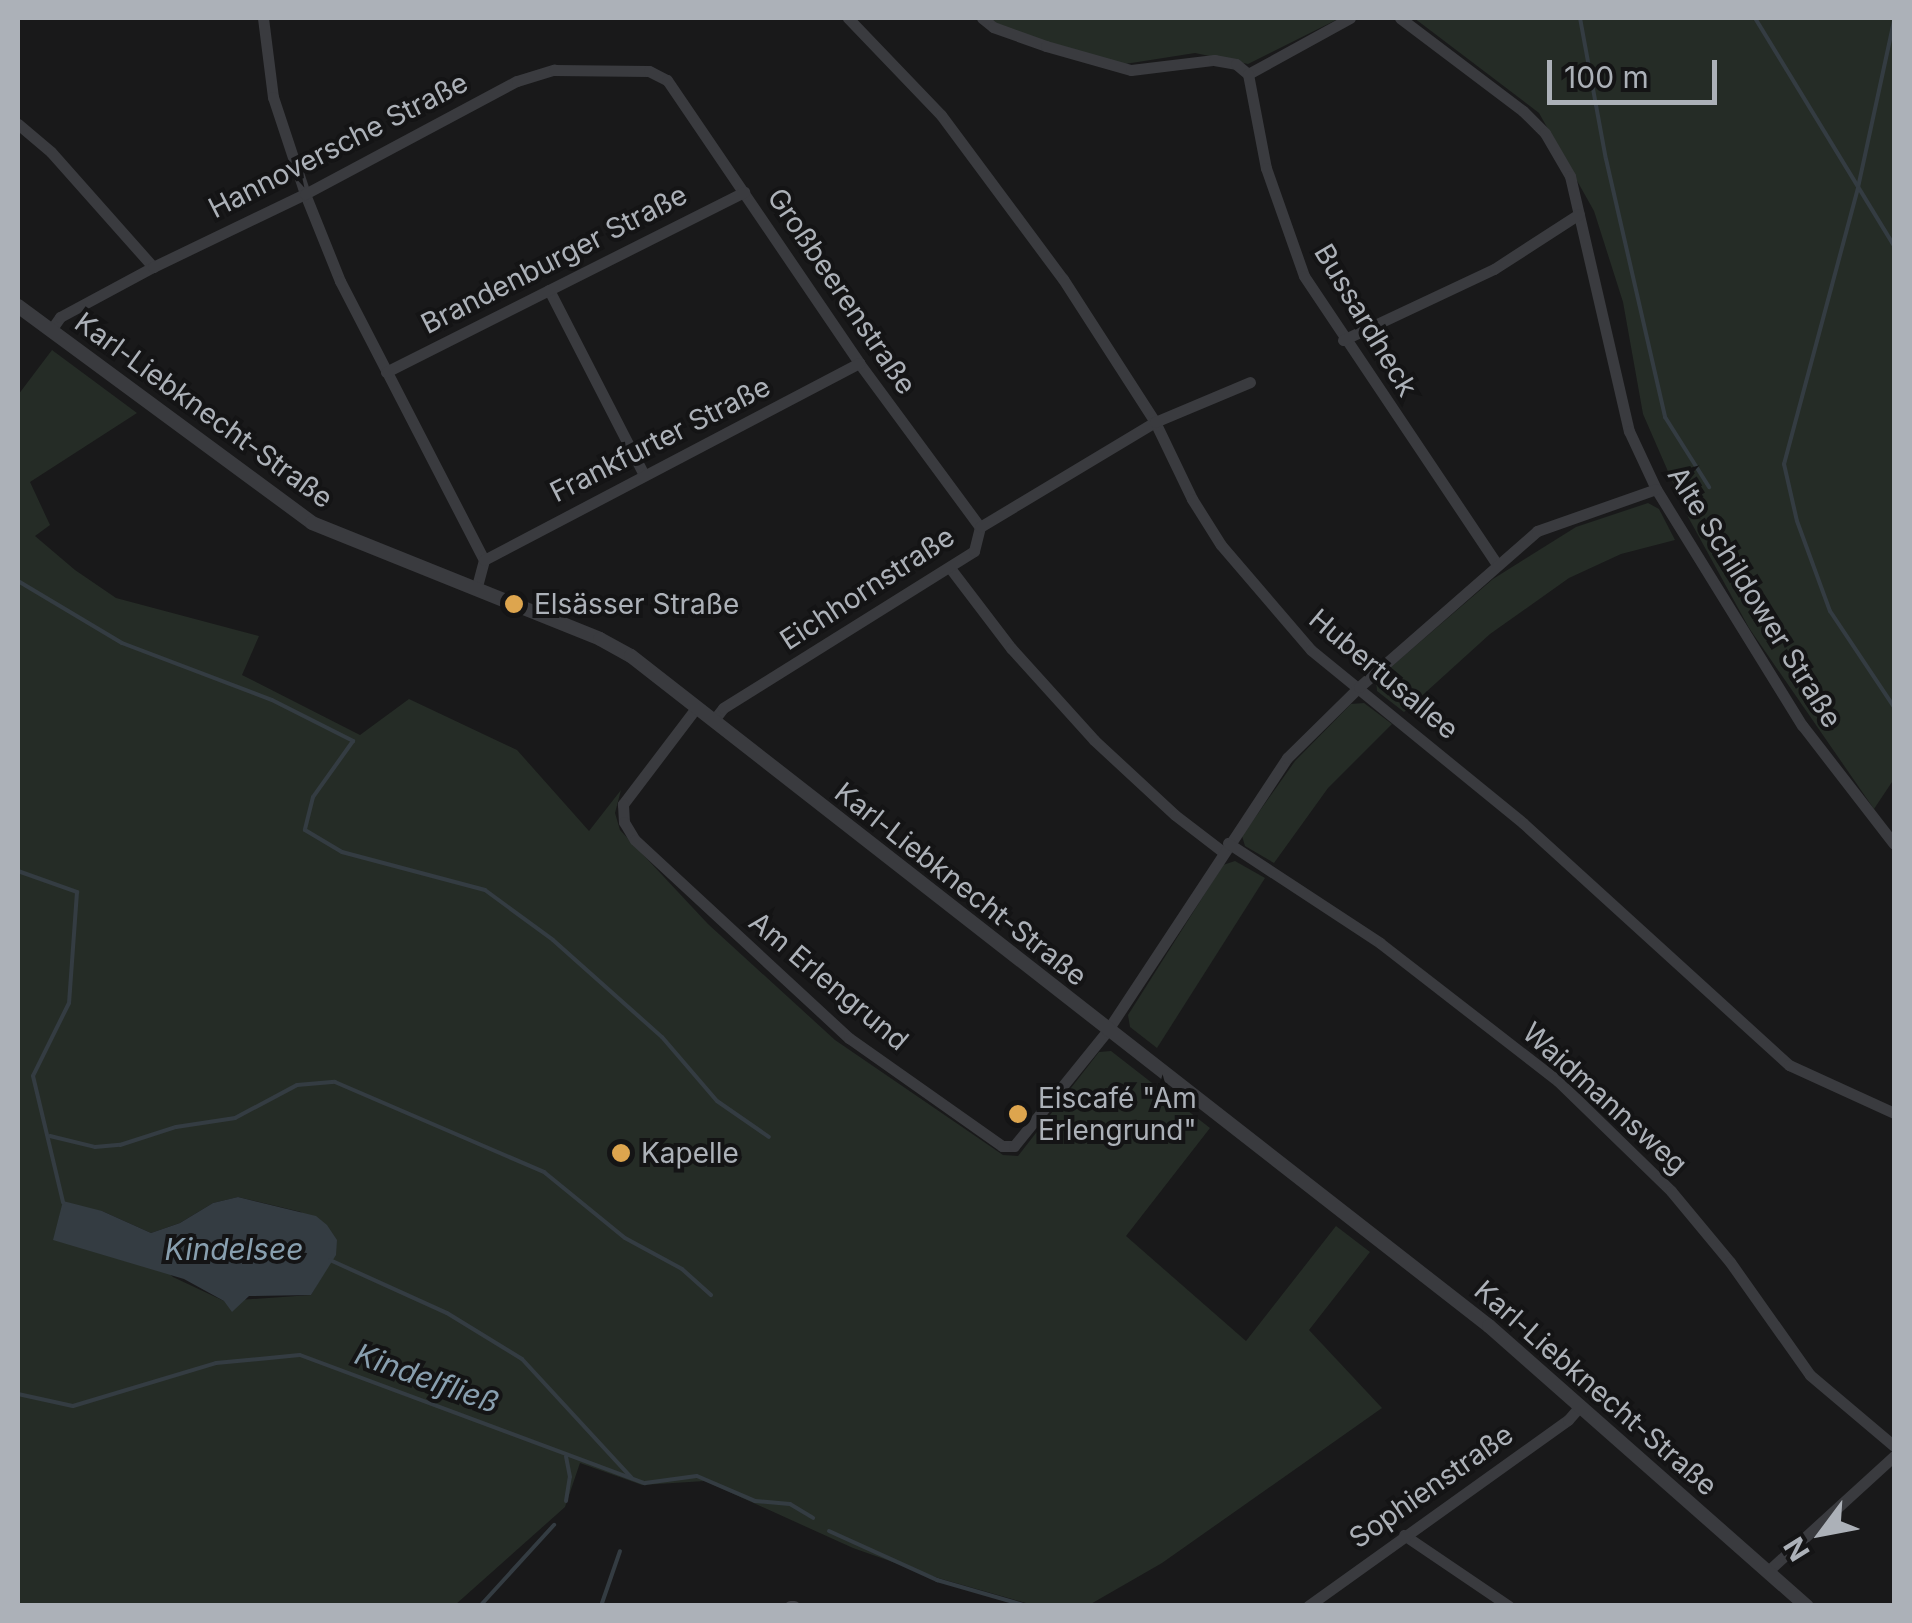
<!DOCTYPE html>
<meta charset="utf-8">
<style>
body{margin:0}
#map{position:relative;width:1912px;height:1623px;overflow:hidden;background:#19191a;font-family:Inter,sans-serif}
div>[style]{position:absolute}
[style*='--x']{left:calc(var(--x)*1px);top:calc(var(--y)*1px);width:calc(var(--w)*1px);rotate:calc(var(--a)*1deg)}
.green>*{inset:0;background:#252c26}
.water>*{inset:0;background:#343c42}
.stream>*{height:4px;margin:-2px;padding:0 2px;transform-origin:2px;border-radius:2px;background:#343c42}
.minor>*{height:11px;margin:-5.5px;padding:0 5.5px;transform-origin:5.5px;border-radius:5.5px;background:#3a3b3f}
.tertiary>*{height:14px;margin:-7px;padding:0 7px;transform-origin:7px;border-radius:7px;background:#3a3b3f}
.dots>*{width:28px;height:28px;translate:-50% -50%;box-sizing:border-box;border:5px solid #141415;border-radius:50%}
span{translate:-50% -50%;white-space:nowrap;text-align:center;line-height:1.15;-webkit-text-stroke:8px #141415;paint-order:stroke}
.street-label{font-size:28px;color:#acb1b8}
.poi-label{font-size:28px;color:#acb1b8}
.left{translate:0 -50%;text-align:left}
.water-label{font-size:30px;color:#889faf;font-style:italic}
.frame{position:absolute;inset:0;border:20px solid #acb1b8;pointer-events:none}
.north{position:absolute;left:1772px;top:1483px;width:100px;height:100px;-webkit-text-stroke:8px #141415;paint-order:stroke;rotate:238deg;font-size:28px;font-weight:700;line-height:40px;text-align:center;color:#acb1b8}
.north::after{content:'';display:block;margin:auto;width:35px;height:45px;background:#acb1b8;clip-path:polygon(50% 0,100% 100%,50% 72%,0 100%)}
.scale{position:absolute;left:1547px;top:60px;width:170px;height:45px;box-sizing:border-box;border:5px solid #acb1b8;border-top:0;padding-left:12px;font-size:30px;line-height:35px;white-space:nowrap;color:#acb1b8;-webkit-text-stroke:8px #141415;paint-order:stroke}
</style>
<div id="map">
<div class="green">
<div style="clip-path:polygon(988px 18px,1340px 18px,1248px 64px,1195px 53px,1125px 64px,1014px 33px)"></div>
<div style="clip-path:polygon(1414px 18px,1894px 18px,1894px 779px,1874px 809px,1749px 628px,1687px 515px,1643px 414px,1623px 302px,1594px 211px,1539px 113px)"></div>
<div style="clip-path:polygon(evenodd,52px 350px,137px 413px,30px 482px,50px 525px,35px 536px,75px 570px,116px 598px,259px 636px,242px 675px,360px 735px,409px 699px,517px 750px,589px 831px,621px 790px,615px 813px,620px 830px,708px 924px,835px 1040px,1003px 1155px,1018px 1156px,1099px 1052px,1111px 1051px,1210px 1128px,1126px 1236px,1246px 1341px,1336px 1226px,1370px 1252px,1309px 1330px,1382px 1408px,1162px 1563px,1089px 1605px,1033px 1605px,938px 1578px,853px 1548px,705px 1481px,642px 1485px,580px 1463px,565px 1507px,455px 1605px,18px 1605px,18px 395px,52px 350px,238px 1197px,301px 1212px,331px 1260px,311px 1295px,224px 1301px,173px 1277px,102px 1211px,151px 1233px,180px 1223px,213px 1203px,238px 1197px)"></div>
<div style="clip-path:polygon(1648px 503px,1659px 509px,1675px 540px,1621px 554px,1569px 578px,1490px 634px,1404px 712px,1377px 691px,1376px 680px,1493px 579px,1576px 527px)"></div>
<div style="clip-path:polygon(1364px 703px,1392px 724px,1328px 788px,1274px 863px,1245px 846px,1242px 836px,1295px 761px,1351px 704px)"></div>
<div style="clip-path:polygon(1235px 861px,1265px 878px,1157px 1048px,1130px 1027px,1128px 1015px,1223px 865px)"></div>
</div>
<div class="water">
<div style="clip-path:polygon(238px 1197px,316px 1216px,327px 1225px,337px 1240px,336px 1255px,311px 1295px,249px 1296px,232px 1312px,224px 1301px,184px 1279px,53px 1240px,63px 1201px,102px 1211px,151px 1233px,180px 1223px,213px 1203px)"></div>
</div>
<div class="stream">
<div style="--x:1580;--y:18;--w:143;--a:79.6"></div>
<div style="--x:1606;--y:159;--w:265;--a:77.1"></div>
<div style="--x:1665;--y:417;--w:83;--a:57.8"></div>
<div style="--x:1755;--y:18;--w:267;--a:58.6"></div>
<div style="--x:1894;--y:21;--w:171;--a:102.2"></div>
<div style="--x:1858;--y:188;--w:286;--a:105"></div>
<div style="--x:1784;--y:464;--w:58;--a:77.2"></div>
<div style="--x:1797;--y:521;--w:96;--a:69.9"></div>
<div style="--x:1830;--y:611;--w:115;--a:56.3"></div>
<div style="--x:18;--y:581;--w:121;--a:30.8"></div>
<div style="--x:122;--y:643;--w:160;--a:20.8"></div>
<div style="--x:272;--y:700;--w:91;--a:26.8"></div>
<div style="--x:353;--y:741;--w:69;--a:125.5"></div>
<div style="--x:313;--y:797;--w:34;--a:104"></div>
<div style="--x:305;--y:830;--w:43;--a:30.7"></div>
<div style="--x:342;--y:852;--w:148;--a:14.9"></div>
<div style="--x:485;--y:890;--w:84;--a:36.3"></div>
<div style="--x:553;--y:940;--w:146;--a:41.7"></div>
<div style="--x:662;--y:1037;--w:84;--a:49.3"></div>
<div style="--x:717;--y:1101;--w:63;--a:34.7"></div>
<div style="--x:18;--y:871;--w:63;--a:19.6"></div>
<div style="--x:77;--y:892;--w:111;--a:94.1"></div>
<div style="--x:69;--y:1003;--w:81;--a:116.3"></div>
<div style="--x:33;--y:1076;--w:130;--a:76.6"></div>
<div style="--x:50;--y:1136;--w:46;--a:13.7"></div>
<div style="--x:95;--y:1147;--w:25;--a:-5"></div>
<div style="--x:120;--y:1145;--w:59;--a:-17.8"></div>
<div style="--x:176;--y:1127;--w:60;--a:-8.7"></div>
<div style="--x:235;--y:1118;--w:70;--a:-28"></div>
<div style="--x:297;--y:1085;--w:38;--a:-5"></div>
<div style="--x:335;--y:1082;--w:228;--a:23.3"></div>
<div style="--x:544;--y:1172;--w:104;--a:39.2"></div>
<div style="--x:625;--y:1238;--w:65;--a:28.5"></div>
<div style="--x:682;--y:1269;--w:39;--a:42"></div>
<div style="--x:330;--y:1260;--w:128;--a:24.4"></div>
<div style="--x:447;--y:1313;--w:88;--a:31.5"></div>
<div style="--x:522;--y:1359;--w:162;--a:47.3"></div>
<div style="--x:18;--y:1394;--w:56;--a:12.3"></div>
<div style="--x:73;--y:1406;--w:149;--a:-16.7"></div>
<div style="--x:216;--y:1363;--w:84;--a:-5.4"></div>
<div style="--x:300;--y:1355;--w:368;--a:20.4"></div>
<div style="--x:645;--y:1483;--w:52;--a:-7.7"></div>
<div style="--x:697;--y:1476;--w:63;--a:23.3"></div>
<div style="--x:755;--y:1501;--w:35;--a:5"></div>
<div style="--x:790;--y:1504;--w:27;--a:31"></div>
<div style="--x:566;--y:1501;--w:24;--a:-81"></div>
<div style="--x:570;--y:1477;--w:21;--a:-101"></div>
<div style="--x:829;--y:1531;--w:119;--a:24.4"></div>
<div style="--x:937;--y:1580;--w:94;--a:16.1"></div>
<div style="--x:480;--y:1606;--w:110;--a:-47.6"></div>
<div style="--x:601;--y:1606;--w:58;--a:-70.9"></div>
</div>
<div class="minor">
<div style="--x:263;--y:18;--w:80;--a:82.8"></div>
<div style="--x:273;--y:97;--w:102;--a:71.7"></div>
<div style="--x:305;--y:194;--w:94;--a:68.1"></div>
<div style="--x:340;--y:281;--w:314;--a:62.7"></div>
<div style="--x:484;--y:560;--w:30;--a:105"></div>
<div style="--x:848;--y:18;--w:134;--a:46.2"></div>
<div style="--x:941;--y:115;--w:204;--a:53.4"></div>
<div style="--x:1063;--y:279;--w:170;--a:57.2"></div>
<div style="--x:1155;--y:422;--w:85;--a:64.3"></div>
<div style="--x:1192;--y:499;--w:54;--a:57.8"></div>
<div style="--x:1221;--y:545;--w:138;--a:49.4"></div>
<div style="--x:1311;--y:650;--w:274;--a:39.2"></div>
<div style="--x:1523;--y:823;--w:360;--a:42.3"></div>
<div style="--x:1789;--y:1065;--w:115;--a:24.6"></div>
<div style="--x:982;--y:18;--w:14;--a:39"></div>
<div style="--x:993;--y:27;--w:56;--a:19.7"></div>
<div style="--x:1046;--y:46;--w:88;--a:15.8"></div>
<div style="--x:1131;--y:70;--w:84;--a:-6.9"></div>
<div style="--x:1214;--y:60;--w:22;--a:10"></div>
<div style="--x:1236;--y:64;--w:16;--a:40"></div>
<div style="--x:1350;--y:18;--w:116;--a:151.2"></div>
<div style="--x:1248;--y:74;--w:96;--a:79.2"></div>
<div style="--x:1266;--y:168;--w:114;--a:70.6"></div>
<div style="--x:1304;--y:276;--w:347;--a:56.2"></div>
<div style="--x:1400;--y:18;--w:154;--a:37.1"></div>
<div style="--x:1523;--y:111;--w:31;--a:45"></div>
<div style="--x:1545;--y:133;--w:50;--a:59.8"></div>
<div style="--x:1570;--y:176;--w:262;--a:77"></div>
<div style="--x:1629;--y:431;--w:64;--a:65"></div>
<div style="--x:1656;--y:489;--w:278;--a:58.3"></div>
<div style="--x:1802;--y:725;--w:150;--a:52.3"></div>
<div style="--x:18;--y:124;--w:43;--a:40.3"></div>
<div style="--x:51;--y:152;--w:154;--a:48.4"></div>
<div style="--x:549;--y:290;--w:206;--a:62.8"></div>
<div style="--x:51;--y:330;--w:16;--a:-55"></div>
<div style="--x:60;--y:317;--w:106;--a:-28.3"></div>
<div style="--x:153;--y:267;--w:169;--a:-25.7"></div>
<div style="--x:305;--y:194;--w:240;--a:-28.1"></div>
<div style="--x:517;--y:81;--w:39;--a:-17"></div>
<div style="--x:554;--y:70;--w:95;--a:0.6"></div>
<div style="--x:649;--y:71;--w:20;--a:27"></div>
<div style="--x:667;--y:80;--w:342;--a:55.8"></div>
<div style="--x:859;--y:363;--w:204;--a:53.6"></div>
<div style="--x:1343;--y:340;--w:167;--a:-25.2"></div>
<div style="--x:1494;--y:269;--w:101;--a:-32.9"></div>
<div style="--x:386;--y:372;--w:401;--a:-26.7"></div>
<div style="--x:484;--y:560;--w:424;--a:-27.7"></div>
<div style="--x:950;--y:568;--w:101;--a:52.7"></div>
<div style="--x:1011;--y:648;--w:124;--a:47.9"></div>
<div style="--x:1094;--y:740;--w:110;--a:42.8"></div>
<div style="--x:1175;--y:815;--w:61;--a:37.6"></div>
<div style="--x:696;--y:708;--w:121;--a:127.2"></div>
<div style="--x:623;--y:804;--w:18;--a:87"></div>
<div style="--x:624;--y:822;--w:21;--a:59"></div>
<div style="--x:635;--y:840;--w:292;--a:42.8"></div>
<div style="--x:849;--y:1038;--w:187;--a:35.2"></div>
<div style="--x:1002;--y:1146;--w:12;--a:0"></div>
<div style="--x:1014;--y:1146;--w:148;--a:-51"></div>
<div style="--x:1107;--y:1031;--w:327;--a:-56.6"></div>
<div style="--x:1287;--y:758;--w:101;--a:-44.6"></div>
<div style="--x:1359;--y:687;--w:237;--a:-41.2"></div>
<div style="--x:1537;--y:531;--w:126;--a:-19.4"></div>
<div style="--x:713;--y:721;--w:16;--a:-52"></div>
<div style="--x:723;--y:708;--w:296;--a:-32"></div>
<div style="--x:974;--y:551;--w:25;--a:-76"></div>
<div style="--x:980;--y:527;--w:204;--a:-31"></div>
<div style="--x:1155;--y:422;--w:103;--a:-22.8"></div>
<div style="--x:1228;--y:843;--w:182;--a:33.3"></div>
<div style="--x:1380;--y:943;--w:225;--a:37.8"></div>
<div style="--x:1558;--y:1081;--w:158;--a:44.2"></div>
<div style="--x:1671;--y:1191;--w:92;--a:50.3"></div>
<div style="--x:1730;--y:1262;--w:138;--a:54.7"></div>
<div style="--x:1810;--y:1375;--w:110;--a:40.2"></div>
<div style="--x:1404;--y:1535;--w:127;--a:34.1"></div>
<div style="--x:1768;--y:1571;--w:171;--a:-42.4"></div>
<div style="--x:790;--y:1606;--w:4;--a:0"></div>
<div style="--x:1308;--y:1606;--w:320;--a:-35.6"></div>
<div style="--x:1568;--y:1420;--w:18;--a:-49"></div>
</div>
<div class="tertiary">
<div style="--x:18;--y:306;--w:365;--a:36.4"></div>
<div style="--x:312;--y:523;--w:310;--a:21.9"></div>
<div style="--x:600;--y:639;--w:35;--a:29"></div>
<div style="--x:631;--y:656;--w:1089;--a:37.99"></div>
<div style="--x:1489;--y:1326;--w:424;--a:41.4"></div>
</div>
<div class="dots">
<div style="left:514px;top:604px;background:#dda54e"></div>
<div style="left:1018px;top:1114px;background:#dda54e"></div>
<div style="left:621px;top:1153px;background:#dda54e"></div>
</div>
<div class="street-label">
<span style="left:338px;top:145px;rotate:-27deg">Hannoversche Straße</span>
<span style="left:554px;top:259px;rotate:-27deg">Brandenburger Straße</span>
<span style="left:842px;top:291px;rotate:56deg">Großbeerenstraße</span>
<span style="left:1366px;top:320px;rotate:59deg">Bussardheck</span>
<span style="left:204px;top:410px;rotate:36deg">Karl-Liebknecht-Straße</span>
<span style="left:660px;top:439px;rotate:-27deg">Frankfurter Straße</span>
<span style="left:867px;top:588px;rotate:-33deg">Eichhornstraße</span>
<span style="left:1755px;top:597px;rotate:58deg">Alte Schildower Straße</span>
<span style="left:1384px;top:674px;rotate:40deg">Hubertusallee</span>
<span style="left:961px;top:884px;rotate:38deg">Karl-Liebknecht-Straße</span>
<span style="left:829px;top:981px;rotate:40deg">Am Erlengrund</span>
<span style="left:1605px;top:1098px;rotate:42deg">Waidmannsweg</span>
<span style="left:1596px;top:1388px;rotate:41deg">Karl-Liebknecht-Straße</span>
<span style="left:1431px;top:1486px;rotate:-35deg">Sophienstraße</span>
</div>
<div class="poi-label">
<span class="left" style="left:534px;top:604px">Elsässer Straße</span>
<span class="left" style="left:1038px;top:1114px">Eiscafé "Am<br>Erlengrund"</span>
<span class="left" style="left:641px;top:1153px">Kapelle</span>
</div>
<div class="water-label">
<span style="left:234px;top:1249px">Kindelsee</span>
<span style="left:427px;top:1378px;rotate:20deg">Kindelfließ</span>
</div>
<div class="frame"></div>
<div class="north">N</div>
<div class="scale">100 m</div>
</div>
